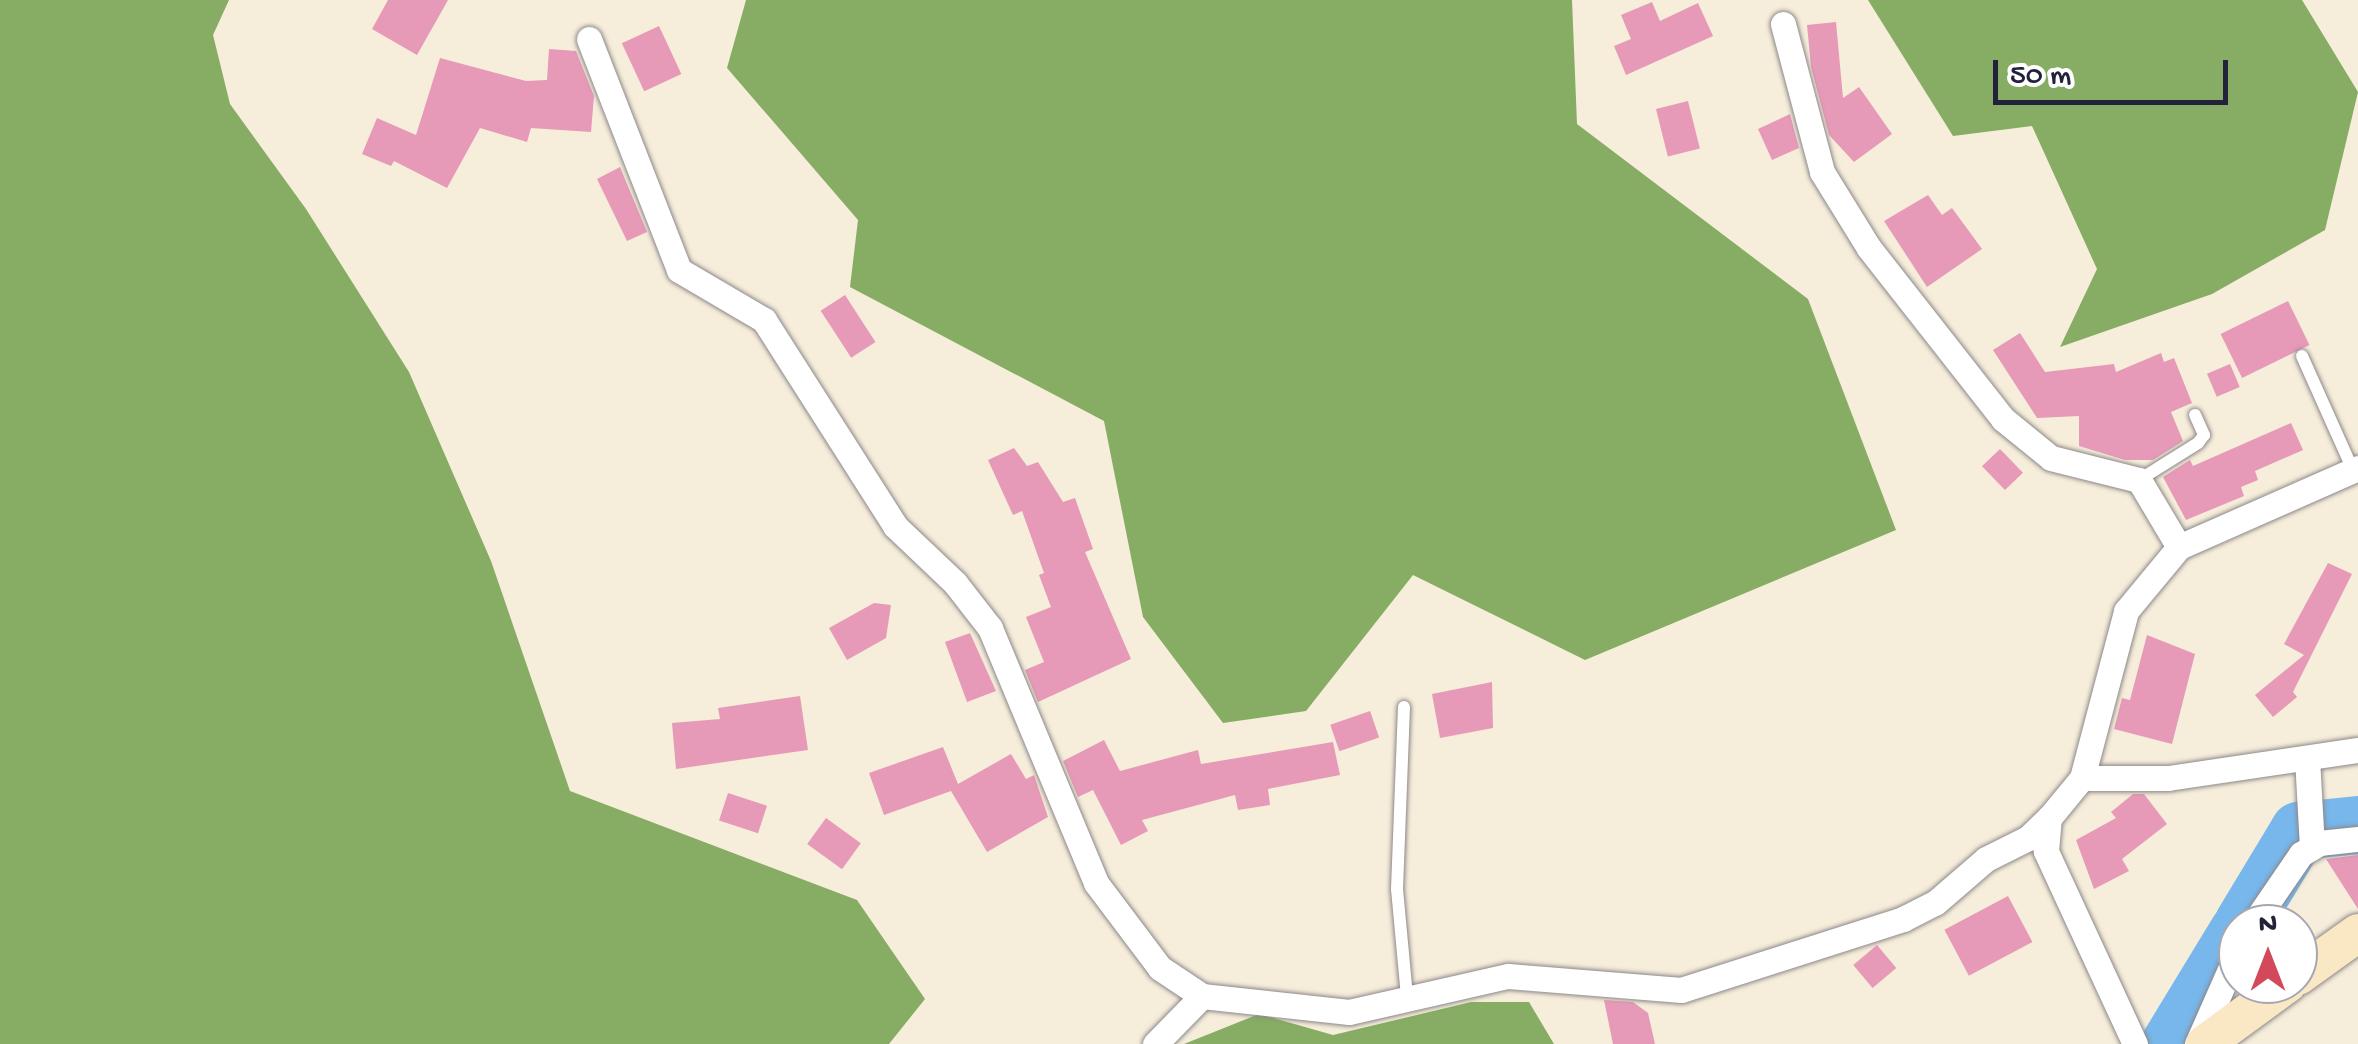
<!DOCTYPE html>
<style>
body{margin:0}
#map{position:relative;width:2358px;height:1044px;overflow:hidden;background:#f6edda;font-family:"Gochi Hand",sans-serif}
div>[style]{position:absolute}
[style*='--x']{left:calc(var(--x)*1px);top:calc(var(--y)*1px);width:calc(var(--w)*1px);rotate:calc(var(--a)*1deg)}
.forest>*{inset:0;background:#86ad63}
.river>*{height:58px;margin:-29px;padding:0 29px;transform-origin:29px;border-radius:29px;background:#77b7eb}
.building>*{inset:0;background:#e69ab8;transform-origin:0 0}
.roads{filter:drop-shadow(0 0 2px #8c888a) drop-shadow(0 0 2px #8c888a)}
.lane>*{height:12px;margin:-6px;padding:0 6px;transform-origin:6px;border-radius:6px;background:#fff}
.street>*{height:25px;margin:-12.5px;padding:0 12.5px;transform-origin:12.5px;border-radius:12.5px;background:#fff}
.secondary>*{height:38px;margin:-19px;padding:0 19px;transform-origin:19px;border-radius:19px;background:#fae7c3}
span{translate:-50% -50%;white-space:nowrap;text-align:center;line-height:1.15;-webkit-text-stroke:10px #fff;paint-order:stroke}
.north{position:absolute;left:2218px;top:904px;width:100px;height:100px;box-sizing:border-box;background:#fff;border:2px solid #a7a7b1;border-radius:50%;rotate:0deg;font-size:28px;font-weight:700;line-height:40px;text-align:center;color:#22223b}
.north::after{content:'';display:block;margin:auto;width:35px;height:45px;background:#d1495b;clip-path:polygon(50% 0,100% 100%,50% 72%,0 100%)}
.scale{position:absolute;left:1993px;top:60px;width:235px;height:45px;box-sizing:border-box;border:5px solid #22223b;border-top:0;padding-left:12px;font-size:30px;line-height:35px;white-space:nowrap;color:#22223b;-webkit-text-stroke:8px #fff;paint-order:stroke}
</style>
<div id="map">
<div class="forest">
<div style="clip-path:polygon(0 0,229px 0,213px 35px,230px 104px,306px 209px,409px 372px,491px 561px,570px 791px,857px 900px,925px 999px,889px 1044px,0 1044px)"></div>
<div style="clip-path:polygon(746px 0,1572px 0,1577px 124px,1808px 299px,1896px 530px,1585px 660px,1413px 575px,1306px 711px,1223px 723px,1143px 617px,1104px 421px,850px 287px,858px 220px,727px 68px)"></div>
<div style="clip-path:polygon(1868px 0,2302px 0,2358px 92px,2325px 230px,2212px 294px,2060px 347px,2097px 269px,2032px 126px,1953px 136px)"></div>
<div style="clip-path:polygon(1471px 1002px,1529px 1002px,1554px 1044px,1184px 1044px,1259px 1014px,1333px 1035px)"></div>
</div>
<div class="river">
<div style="--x:2243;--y:924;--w:109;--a:-58.9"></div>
<div style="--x:2299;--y:831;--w:59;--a:-5.8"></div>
<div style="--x:2170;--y:1044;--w:131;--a:-58.7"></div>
</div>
<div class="building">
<div style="clip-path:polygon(388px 0,448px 0,417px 55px,372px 29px)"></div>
<div style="clip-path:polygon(1652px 2px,1660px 21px,1698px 3px,1713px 36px,1626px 75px,1614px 46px,1631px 39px,1621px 15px)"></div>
<div style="clip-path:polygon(1836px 22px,1843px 98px,1859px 87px,1892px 134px,1854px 162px,1829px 135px,1811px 67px,1807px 25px)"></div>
<div style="left:659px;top:26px;width:53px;height:41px;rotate:65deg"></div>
<div style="clip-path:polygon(549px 49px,576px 51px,594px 96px,591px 132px,531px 128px,527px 142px,480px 128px,447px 188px,394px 161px,391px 166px,362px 154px,377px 118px,416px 135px,440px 58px,526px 81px,547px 80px)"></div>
<div style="left:1688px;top:101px;width:49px;height:33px;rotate:76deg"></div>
<div style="clip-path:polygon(1790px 114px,1799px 148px,1772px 160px,1758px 129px)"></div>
<div style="clip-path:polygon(620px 167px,647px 232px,627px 241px,597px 179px)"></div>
<div style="clip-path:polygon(1928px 195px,1942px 215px,1952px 208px,1982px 249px,1927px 287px,1884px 221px)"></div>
<div style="left:845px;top:295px;width:56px;height:29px;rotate:57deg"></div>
<div style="left:2288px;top:301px;width:49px;height:75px;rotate:64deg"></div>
<div style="clip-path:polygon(2020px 333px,2045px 372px,2114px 364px,2116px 372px,2161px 353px,2164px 362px,2174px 358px,2192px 403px,2171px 412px,2183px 441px,2153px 460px,2125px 460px,2079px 446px,2079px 416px,2037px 418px,1993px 350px)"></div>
<div style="left:2230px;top:364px;width:25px;height:25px;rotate:67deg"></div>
<div style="clip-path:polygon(2291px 423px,2303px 450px,2255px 471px,2258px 480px,2241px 487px,2244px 496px,2186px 520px,2163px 477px,2190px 460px,2193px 466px)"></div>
<div style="clip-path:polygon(1014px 448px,1027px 466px,1038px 462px,1063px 502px,1075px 498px,1093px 549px,1085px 552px,1131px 659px,1038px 702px,1025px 670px,1044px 662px,1026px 617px,1051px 607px,1039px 575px,1044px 573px,1022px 511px,1013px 515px,988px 460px)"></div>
<div style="left:2000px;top:449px;width:33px;height:25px;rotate:46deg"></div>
<div style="clip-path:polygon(2328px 563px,2352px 574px,2293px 692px,2297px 697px,2273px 717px,2255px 695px,2304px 655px,2284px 644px)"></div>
<div style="clip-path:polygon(874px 603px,891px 605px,886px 638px,847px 660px,829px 628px)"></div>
<div style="clip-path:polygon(970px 633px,996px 691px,967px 702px,945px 642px)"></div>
<div style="clip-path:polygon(2147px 635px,2195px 654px,2172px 744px,2114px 729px,2122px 698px,2130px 700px)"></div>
<div style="clip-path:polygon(1492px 682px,1493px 728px,1440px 738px,1432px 694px)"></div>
<div style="clip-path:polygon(800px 696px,808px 750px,676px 769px,672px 723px,720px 719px,718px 708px)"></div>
<div style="left:1370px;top:711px;width:28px;height:42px;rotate:71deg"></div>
<div style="clip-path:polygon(1104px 740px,1120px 771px,1198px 750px,1201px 764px,1333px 742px,1340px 775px,1268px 789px,1270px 805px,1238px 810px,1235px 795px,1142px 820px,1148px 831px,1121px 845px,1093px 790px,1078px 797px,1063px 761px)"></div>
<div style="clip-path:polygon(943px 747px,958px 784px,1011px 754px,1026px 779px,1034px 775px,1048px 817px,987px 852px,951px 791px,884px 815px,869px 773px)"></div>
<div style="left:728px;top:793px;width:41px;height:29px;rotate:18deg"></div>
<div style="clip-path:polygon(2133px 794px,2144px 794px,2167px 824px,2122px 859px,2129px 871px,2094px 889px,2076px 840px,2116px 818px,2111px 812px)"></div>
<div style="left:826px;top:818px;width:43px;height:32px;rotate:36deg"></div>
<div style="clip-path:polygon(2358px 855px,2358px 909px,2326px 859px)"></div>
<div style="left:2008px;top:896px;width:52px;height:72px;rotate:62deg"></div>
<div style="left:1877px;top:945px;width:30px;height:31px;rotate:50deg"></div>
<div style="clip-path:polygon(1604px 1000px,1633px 1002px,1648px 1013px,1655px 1044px,1613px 1044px)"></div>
</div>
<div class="roads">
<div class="lane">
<div style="--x:2302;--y:356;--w:125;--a:65.9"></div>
<div style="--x:2139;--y:480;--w:70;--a:-32.1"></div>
<div style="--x:2198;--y:443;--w:10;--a:-53"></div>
<div style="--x:2204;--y:435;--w:22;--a:-114"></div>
<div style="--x:1404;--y:707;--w:182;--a:92.2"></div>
<div style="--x:1397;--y:889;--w:107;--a:84.7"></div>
</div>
<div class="street">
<div style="--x:1783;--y:24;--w:153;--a:75.2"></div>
<div style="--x:1822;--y:172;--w:89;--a:58.3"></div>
<div style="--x:1869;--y:248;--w:217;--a:51.9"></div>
<div style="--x:2003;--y:419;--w:62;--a:39.1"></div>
<div style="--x:2051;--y:458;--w:91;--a:14"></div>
<div style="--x:2139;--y:480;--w:78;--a:59.2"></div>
<div style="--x:589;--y:39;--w:248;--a:68.7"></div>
<div style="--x:679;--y:270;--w:99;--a:30.5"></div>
<div style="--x:764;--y:320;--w:244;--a:57.5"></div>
<div style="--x:895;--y:526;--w:83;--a:43.5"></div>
<div style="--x:955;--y:583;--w:57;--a:52.1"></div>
<div style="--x:990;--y:628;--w:276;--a:67.4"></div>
<div style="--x:1096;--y:883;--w:106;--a:53"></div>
<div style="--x:1160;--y:968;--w:50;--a:33.7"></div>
<div style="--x:1202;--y:996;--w:148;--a:6.2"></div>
<div style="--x:1349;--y:1012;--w:163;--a:-12.8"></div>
<div style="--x:1508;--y:976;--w:174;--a:4.6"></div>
<div style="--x:1681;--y:990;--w:233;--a:-17.7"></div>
<div style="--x:1903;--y:919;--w:36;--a:-27"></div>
<div style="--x:1935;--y:903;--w:67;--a:-40.8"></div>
<div style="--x:1986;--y:859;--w:47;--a:-26.6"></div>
<div style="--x:2028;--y:838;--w:29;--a:-44"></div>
<div style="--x:2307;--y:758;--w:89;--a:86.8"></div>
<div style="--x:2082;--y:778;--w:86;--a:0"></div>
<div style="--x:2168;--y:778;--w:192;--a:-8.4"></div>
<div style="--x:2253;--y:924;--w:85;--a:-55.6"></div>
<div style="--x:2301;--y:854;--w:21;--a:-31"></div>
<div style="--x:2319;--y:843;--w:39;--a:-6"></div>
<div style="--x:1155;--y:1044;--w:67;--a:-45.6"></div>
<div style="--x:2135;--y:1044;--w:213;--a:-114.8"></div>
<div style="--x:2046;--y:851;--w:33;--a:-85"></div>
<div style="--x:2049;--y:818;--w:52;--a:-50.5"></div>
<div style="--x:2082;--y:778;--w:173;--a:-75.2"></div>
<div style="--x:2126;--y:611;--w:83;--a:-50.4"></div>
<div style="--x:2179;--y:547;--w:196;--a:-23.8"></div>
<div style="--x:2197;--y:1044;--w:102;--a:-66.2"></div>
</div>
<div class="secondary">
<div style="--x:2298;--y:976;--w:74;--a:-35.6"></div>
<div style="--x:2205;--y:1044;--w:102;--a:-36.2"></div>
</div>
</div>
<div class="north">N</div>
<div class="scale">50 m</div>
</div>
